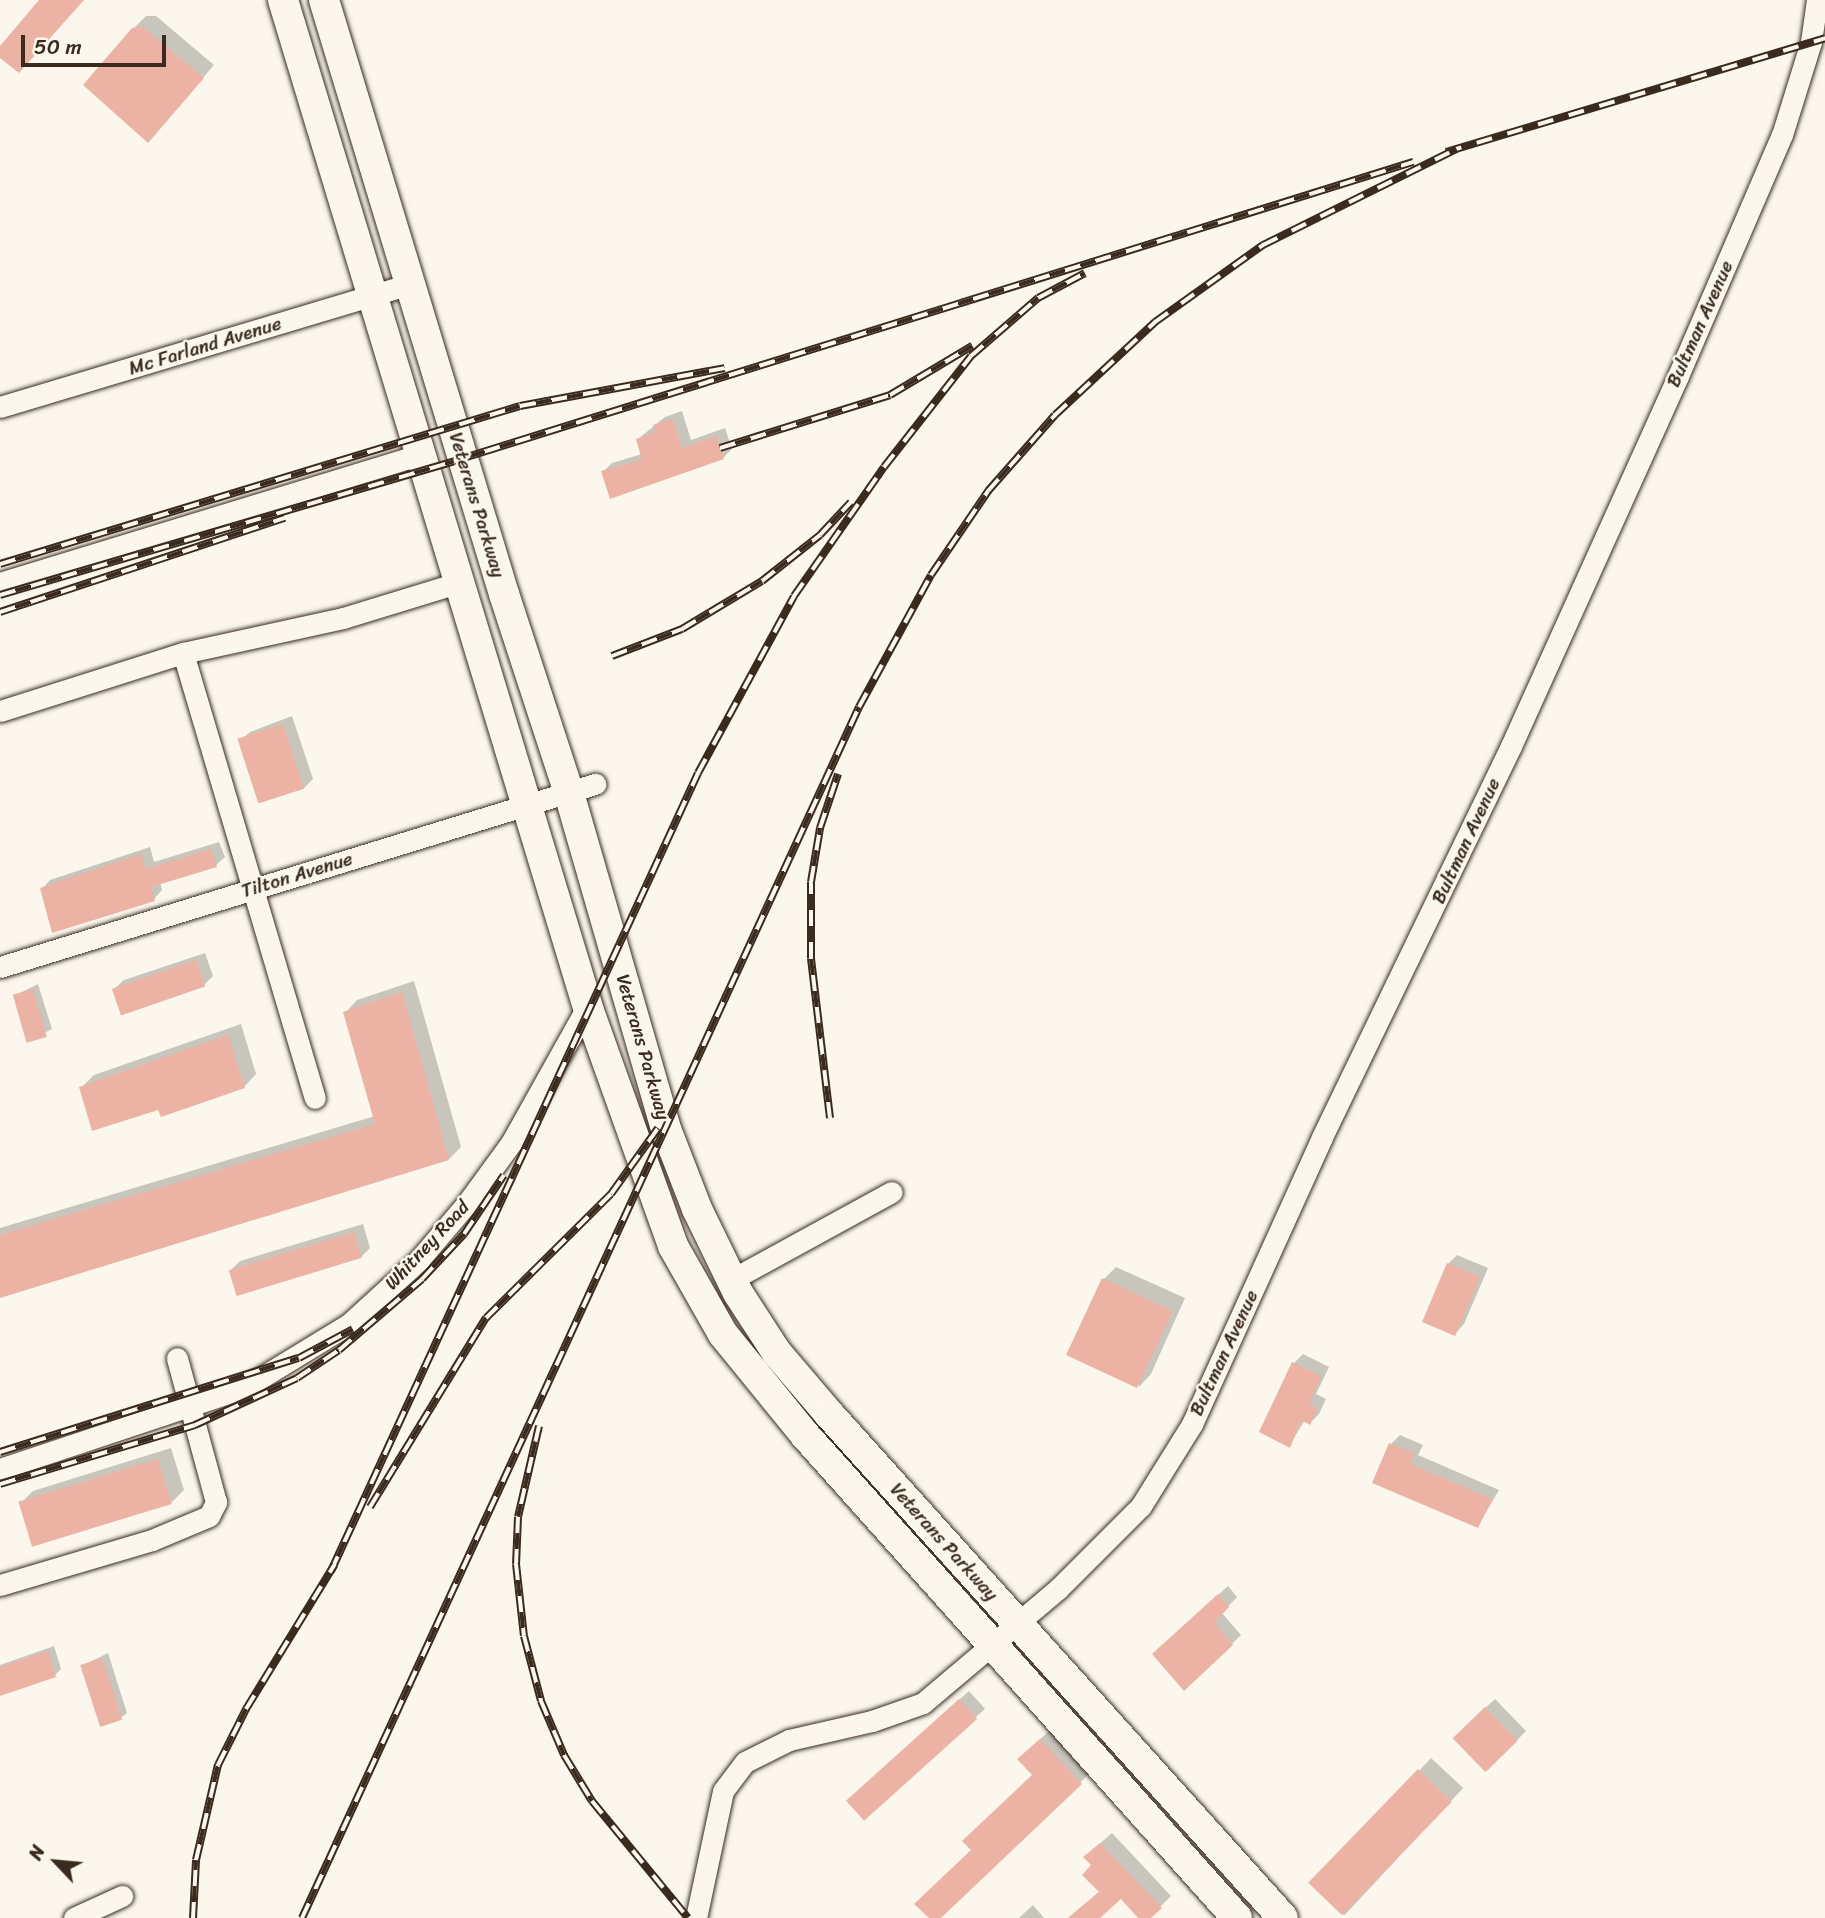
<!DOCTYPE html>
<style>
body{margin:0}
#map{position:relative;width:1825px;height:1918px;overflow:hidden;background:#fbf7ec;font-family:Sriracha,sans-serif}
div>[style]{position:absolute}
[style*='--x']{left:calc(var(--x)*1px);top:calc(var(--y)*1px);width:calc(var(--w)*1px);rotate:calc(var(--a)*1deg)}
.shadow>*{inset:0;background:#0003;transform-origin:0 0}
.building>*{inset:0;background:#ecb3a4;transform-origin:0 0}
.roads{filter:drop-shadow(0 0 2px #3b2a1e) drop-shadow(0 0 2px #3b2a1e)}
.minor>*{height:21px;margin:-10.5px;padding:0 10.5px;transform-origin:10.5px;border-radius:10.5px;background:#fbf7ec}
.secondary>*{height:30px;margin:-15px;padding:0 15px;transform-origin:15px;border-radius:15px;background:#fbf7ec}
.rail>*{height:8px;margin-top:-4px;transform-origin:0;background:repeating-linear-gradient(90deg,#fbf7ec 0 16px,#3b2a1e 0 32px);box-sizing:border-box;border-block:2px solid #3b2a1e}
span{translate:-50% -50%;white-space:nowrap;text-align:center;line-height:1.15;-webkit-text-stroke:5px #fbf7ec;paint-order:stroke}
.street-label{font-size:19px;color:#3b2a1e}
.north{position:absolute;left:21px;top:1827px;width:70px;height:70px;-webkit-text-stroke:5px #fbf7ec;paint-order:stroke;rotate:296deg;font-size:19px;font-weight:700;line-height:28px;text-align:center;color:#3b2a1e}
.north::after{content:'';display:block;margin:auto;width:24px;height:32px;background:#3b2a1e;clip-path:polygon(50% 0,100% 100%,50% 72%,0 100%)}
.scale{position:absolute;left:21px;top:35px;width:145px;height:32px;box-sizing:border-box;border:4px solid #3b2a1e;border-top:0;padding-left:9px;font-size:21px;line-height:24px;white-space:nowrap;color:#3b2a1e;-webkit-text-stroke:5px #fbf7ec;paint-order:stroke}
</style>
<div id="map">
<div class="shadow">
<div style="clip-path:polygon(146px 16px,156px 16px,214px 65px,160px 128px,133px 29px)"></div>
<div style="clip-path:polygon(682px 411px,691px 440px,725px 428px,732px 449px,723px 458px,603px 472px,612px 463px,642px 454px,638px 439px,665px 417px)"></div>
<div style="clip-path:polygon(292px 716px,313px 779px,304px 788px,240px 741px,250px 732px)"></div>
<div style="clip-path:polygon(219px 842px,225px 857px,216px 865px,160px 882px,162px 890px,154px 899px,42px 889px,50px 880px,150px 847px,154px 862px)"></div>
<div style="clip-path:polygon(205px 953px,213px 976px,204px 985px,114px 989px,124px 980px)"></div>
<div style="clip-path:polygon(414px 981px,461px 1147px,449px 1159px,0 1296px,0 1228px,375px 1116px,345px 1013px,357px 1000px)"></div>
<div style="clip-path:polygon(38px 984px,52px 1029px,27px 1042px,14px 996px)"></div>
<div style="clip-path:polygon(241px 1024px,256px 1074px,244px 1087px,159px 1108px,81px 1088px,94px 1075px)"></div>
<div style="clip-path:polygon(363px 1224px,370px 1248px,361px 1257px,231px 1270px,240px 1261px)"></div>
<div style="clip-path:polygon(1457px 1255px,1488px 1268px,1464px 1324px,1455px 1334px,1448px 1264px)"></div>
<div style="clip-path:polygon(1116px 1267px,1185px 1298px,1151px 1374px,1139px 1387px,1104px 1279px)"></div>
<div style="clip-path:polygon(1303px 1354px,1329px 1367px,1316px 1394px,1326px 1399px,1319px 1414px,1310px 1423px,1305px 1420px,1289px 1446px,1294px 1363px)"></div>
<div style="clip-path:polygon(1400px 1435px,1423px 1445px,1418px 1455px,1499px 1490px,1478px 1526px,1375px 1482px,1391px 1444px)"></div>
<div style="clip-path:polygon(171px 1448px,184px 1490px,172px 1502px,21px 1503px,33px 1491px)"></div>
<div style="clip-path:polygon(1228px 1586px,1237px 1597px,1222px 1613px,1241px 1635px,1232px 1644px,1164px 1645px)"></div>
<div style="clip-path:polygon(54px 1646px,61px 1669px,55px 1675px,0 1694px,0 1665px)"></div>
<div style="clip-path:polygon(108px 1653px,127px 1713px,121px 1718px,82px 1666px)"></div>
<div style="left:969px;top:1691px;width:24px;height:163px;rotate:48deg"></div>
<div style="clip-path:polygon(1495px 1699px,1526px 1731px,1488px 1770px,1463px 1729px)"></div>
<div style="clip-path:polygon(1053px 1728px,1093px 1770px,939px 1918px,932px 1918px,973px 1850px,1034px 1774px,1031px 1747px)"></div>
<div style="left:1431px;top:1758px;width:44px;height:174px;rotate:43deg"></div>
<div style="clip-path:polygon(1112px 1833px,1171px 1896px,1149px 1918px,1140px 1918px,1121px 1896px,1098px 1918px,1068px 1918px,1100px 1891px,1094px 1865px,1096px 1847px)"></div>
<div style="clip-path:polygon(1033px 1905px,1044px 1918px,1019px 1918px)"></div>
</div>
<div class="building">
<div style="clip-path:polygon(39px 0,84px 0,19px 73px,0 58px,0 46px)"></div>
<div style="clip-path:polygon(143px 27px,204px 78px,148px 143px,83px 85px,132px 28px)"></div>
<div style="clip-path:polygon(673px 419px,682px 448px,716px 436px,724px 459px,610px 499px,601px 471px,642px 460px,636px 439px,656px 432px,653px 425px)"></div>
<div style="left:283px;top:724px;width:68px;height:48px;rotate:72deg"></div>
<div style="clip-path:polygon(211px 849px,217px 867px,151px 887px,155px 901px,52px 933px,40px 888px,141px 854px,146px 869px)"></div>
<div style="left:196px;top:960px;width:28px;height:89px;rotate:71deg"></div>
<div style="left:33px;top:989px;width:50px;height:21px;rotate:74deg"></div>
<div style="clip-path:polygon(402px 992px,449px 1160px,0 1298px,0 1235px,375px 1124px,343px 1012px)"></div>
<div style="clip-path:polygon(228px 1035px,245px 1088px,161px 1117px,158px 1110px,92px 1131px,79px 1087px)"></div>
<div style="left:354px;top:1232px;width:27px;height:131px;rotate:73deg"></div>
<div style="left:1447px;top:1263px;width:36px;height:64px;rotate:23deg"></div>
<div style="left:1102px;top:1278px;width:78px;height:85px;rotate:25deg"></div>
<div style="clip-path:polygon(1292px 1362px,1321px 1376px,1309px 1404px,1318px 1408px,1310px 1425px,1301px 1420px,1290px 1448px,1259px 1432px)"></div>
<div style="clip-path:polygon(1389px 1443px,1415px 1454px,1410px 1464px,1492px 1499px,1478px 1528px,1372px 1483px)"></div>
<div style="left:158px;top:1459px;width:47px;height:146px;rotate:73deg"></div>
<div style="clip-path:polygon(1218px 1594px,1229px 1607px,1214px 1623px,1233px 1645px,1184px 1691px,1152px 1654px)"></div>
<div style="clip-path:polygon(48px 1651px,56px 1677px,0 1696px,0 1667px)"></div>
<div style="left:102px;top:1658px;width:65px;height:23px;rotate:72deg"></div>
<div style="left:959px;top:1699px;width:27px;height:152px;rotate:48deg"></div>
<div style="left:1485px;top:1707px;width:47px;height:45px;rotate:46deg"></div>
<div style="clip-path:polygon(1040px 1739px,1082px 1784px,941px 1918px,929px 1918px,914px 1904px,971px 1850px,962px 1841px,1032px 1775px,1017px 1759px)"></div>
<div style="left:1418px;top:1769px;width:47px;height:158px;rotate:44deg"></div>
<div style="clip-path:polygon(1100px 1843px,1162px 1908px,1151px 1918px,1138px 1918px,1121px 1899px,1100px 1918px,1068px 1918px,1099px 1892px,1082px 1875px,1091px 1865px,1083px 1857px)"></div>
</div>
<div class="roads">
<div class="minor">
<div style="--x:0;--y:407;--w:428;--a:-16.7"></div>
<div style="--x:0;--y:583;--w:441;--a:-17"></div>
<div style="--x:183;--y:653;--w:464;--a:73.5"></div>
<div style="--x:0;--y:711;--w:192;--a:-17.6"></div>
<div style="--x:183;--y:653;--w:164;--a:-12.3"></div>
<div style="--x:343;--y:618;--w:123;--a:-17"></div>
<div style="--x:0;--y:967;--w:623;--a:-17.1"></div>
<div style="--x:731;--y:1280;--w:183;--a:-28.7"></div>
<div style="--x:0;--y:1469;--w:257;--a:-18.4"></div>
<div style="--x:244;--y:1388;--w:123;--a:-31.4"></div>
<div style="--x:349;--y:1324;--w:93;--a:-42.4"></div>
<div style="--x:418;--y:1261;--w:77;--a:-49.7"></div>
<div style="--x:468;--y:1202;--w:73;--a:-53.9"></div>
<div style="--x:511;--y:1143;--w:158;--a:-60.8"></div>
<div style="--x:0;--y:1585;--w:159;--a:-16.5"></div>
<div style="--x:152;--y:1540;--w:62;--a:-22.8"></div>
<div style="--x:209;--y:1516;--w:16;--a:-63"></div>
<div style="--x:216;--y:1502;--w:149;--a:-105.2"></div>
<div style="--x:74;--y:1918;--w:53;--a:-24.6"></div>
<div style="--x:696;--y:1918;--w:130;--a:-78"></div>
<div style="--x:723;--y:1791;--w:36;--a:-53"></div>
<div style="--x:745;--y:1762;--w:49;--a:-26.6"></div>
<div style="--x:789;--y:1740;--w:85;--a:-12.9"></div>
<div style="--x:872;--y:1721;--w:54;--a:-19.4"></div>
<div style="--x:923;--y:1703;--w:177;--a:-40.2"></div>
<div style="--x:1058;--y:1589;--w:117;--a:-45"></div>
<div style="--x:1141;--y:1506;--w:97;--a:-58.1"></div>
<div style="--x:1192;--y:1424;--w:315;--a:-65.6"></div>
<div style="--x:1322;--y:1137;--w:434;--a:-64.2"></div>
<div style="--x:1511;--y:746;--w:406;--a:-65.7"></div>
<div style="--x:1678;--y:376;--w:262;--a:-66.7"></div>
<div style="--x:1782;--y:135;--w:97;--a:-72.7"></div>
<div style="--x:1811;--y:42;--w:42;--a:-81.9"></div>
</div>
<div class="secondary">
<div style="--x:283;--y:0;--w:1056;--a:73.16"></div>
<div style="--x:589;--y:1011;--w:250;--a:70.3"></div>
<div style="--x:673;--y:1246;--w:101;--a:60.4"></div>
<div style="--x:723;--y:1334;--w:130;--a:50.9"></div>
<div style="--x:805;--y:1435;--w:648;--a:48.19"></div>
<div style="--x:324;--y:0;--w:621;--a:73.14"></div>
<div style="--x:504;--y:594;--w:209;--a:71.9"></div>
<div style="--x:569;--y:793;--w:350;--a:73.9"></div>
<div style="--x:666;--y:1129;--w:86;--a:68.8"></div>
<div style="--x:697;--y:1209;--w:93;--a:64"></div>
<div style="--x:738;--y:1293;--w:72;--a:57"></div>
<div style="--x:777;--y:1353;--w:80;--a:49.6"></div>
<div style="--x:829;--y:1414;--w:678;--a:47.99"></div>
</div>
</div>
<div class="rail">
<div style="--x:1446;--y:152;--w:396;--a:-16.7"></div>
<div style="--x:720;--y:448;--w:178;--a:-17.3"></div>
<div style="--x:890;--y:395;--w:96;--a:-30.9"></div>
<div style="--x:0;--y:564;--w:543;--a:-16.9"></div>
<div style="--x:520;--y:406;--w:208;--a:-10.5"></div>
<div style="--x:0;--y:595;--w:473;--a:-16.4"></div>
<div style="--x:454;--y:461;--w:1005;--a:-17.32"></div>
<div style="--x:0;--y:612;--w:300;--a:-18.3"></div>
<div style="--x:612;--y:656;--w:75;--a:-21.1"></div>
<div style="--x:682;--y:629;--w:93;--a:-31"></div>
<div style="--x:762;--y:581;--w:74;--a:-38.4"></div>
<div style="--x:820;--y:535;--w:45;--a:-46.8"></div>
<div style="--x:830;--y:1118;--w:161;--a:-96.8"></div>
<div style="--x:811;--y:958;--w:76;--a:-90"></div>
<div style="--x:811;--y:882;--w:55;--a:-80.5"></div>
<div style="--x:820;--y:828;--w:57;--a:-71.6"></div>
<div style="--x:539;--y:1426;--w:93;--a:103"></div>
<div style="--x:518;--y:1517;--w:47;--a:92.4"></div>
<div style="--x:516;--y:1564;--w:72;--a:83.7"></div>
<div style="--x:524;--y:1636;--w:67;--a:75.3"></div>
<div style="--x:541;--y:1701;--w:59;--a:66.9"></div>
<div style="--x:564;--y:1755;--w:54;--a:58.7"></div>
<div style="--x:592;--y:1801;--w:151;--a:50.6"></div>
<div style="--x:0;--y:1452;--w:313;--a:-17.5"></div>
<div style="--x:299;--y:1358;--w:61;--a:-28.2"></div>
<div style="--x:0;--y:1484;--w:204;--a:-16.8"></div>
<div style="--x:195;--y:1425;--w:112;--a:-24.7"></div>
<div style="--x:297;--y:1378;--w:50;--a:-33.7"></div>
<div style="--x:339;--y:1350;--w:109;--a:-40.5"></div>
<div style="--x:422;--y:1279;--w:62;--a:-47"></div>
<div style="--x:464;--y:1234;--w:71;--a:-55.9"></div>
<div style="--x:370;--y:1507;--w:222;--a:-58.5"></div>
<div style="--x:486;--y:1318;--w:176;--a:-44.8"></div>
<div style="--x:611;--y:1194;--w:81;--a:-54.5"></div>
<div style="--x:331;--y:1571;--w:878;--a:-65.3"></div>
<div style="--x:698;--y:773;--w:201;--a:-61.5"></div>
<div style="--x:794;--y:596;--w:157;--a:-55.1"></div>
<div style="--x:884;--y:467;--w:141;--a:-51.9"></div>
<div style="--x:971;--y:356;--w:89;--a:-40.9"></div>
<div style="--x:1038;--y:298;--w:53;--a:-28"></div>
<div style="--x:193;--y:1918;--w:58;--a:-87"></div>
<div style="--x:196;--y:1860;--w:98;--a:-77"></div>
<div style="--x:218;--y:1765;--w:63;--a:-63.4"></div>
<div style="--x:246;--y:1709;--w:170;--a:-58.5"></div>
<div style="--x:302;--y:1918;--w:1333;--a:-65.3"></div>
<div style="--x:859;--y:707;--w:150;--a:-61.4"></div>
<div style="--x:931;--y:575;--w:102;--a:-55.8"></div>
<div style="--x:988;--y:491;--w:101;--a:-48.6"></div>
<div style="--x:1055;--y:415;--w:137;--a:-42.9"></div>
<div style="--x:1155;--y:322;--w:133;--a:-35.5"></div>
<div style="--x:1263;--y:245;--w:216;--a:-26.4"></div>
</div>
<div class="street-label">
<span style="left:1700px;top:324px;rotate:-66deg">Bultman Avenue</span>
<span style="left:205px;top:346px;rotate:-17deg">Mc Farland Avenue</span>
<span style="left:477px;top:505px;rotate:73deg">Veterans Parkway</span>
<span style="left:1466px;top:841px;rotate:-65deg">Bultman Avenue</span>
<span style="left:297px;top:875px;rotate:-17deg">Tilton Avenue</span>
<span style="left:643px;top:1047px;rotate:74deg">Veterans Parkway</span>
<span style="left:427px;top:1245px;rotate:-47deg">Whitney Road</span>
<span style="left:1224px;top:1353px;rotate:-65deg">Bultman Avenue</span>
<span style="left:944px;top:1542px;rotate:48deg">Veterans Parkway</span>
</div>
<div class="north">N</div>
<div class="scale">50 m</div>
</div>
